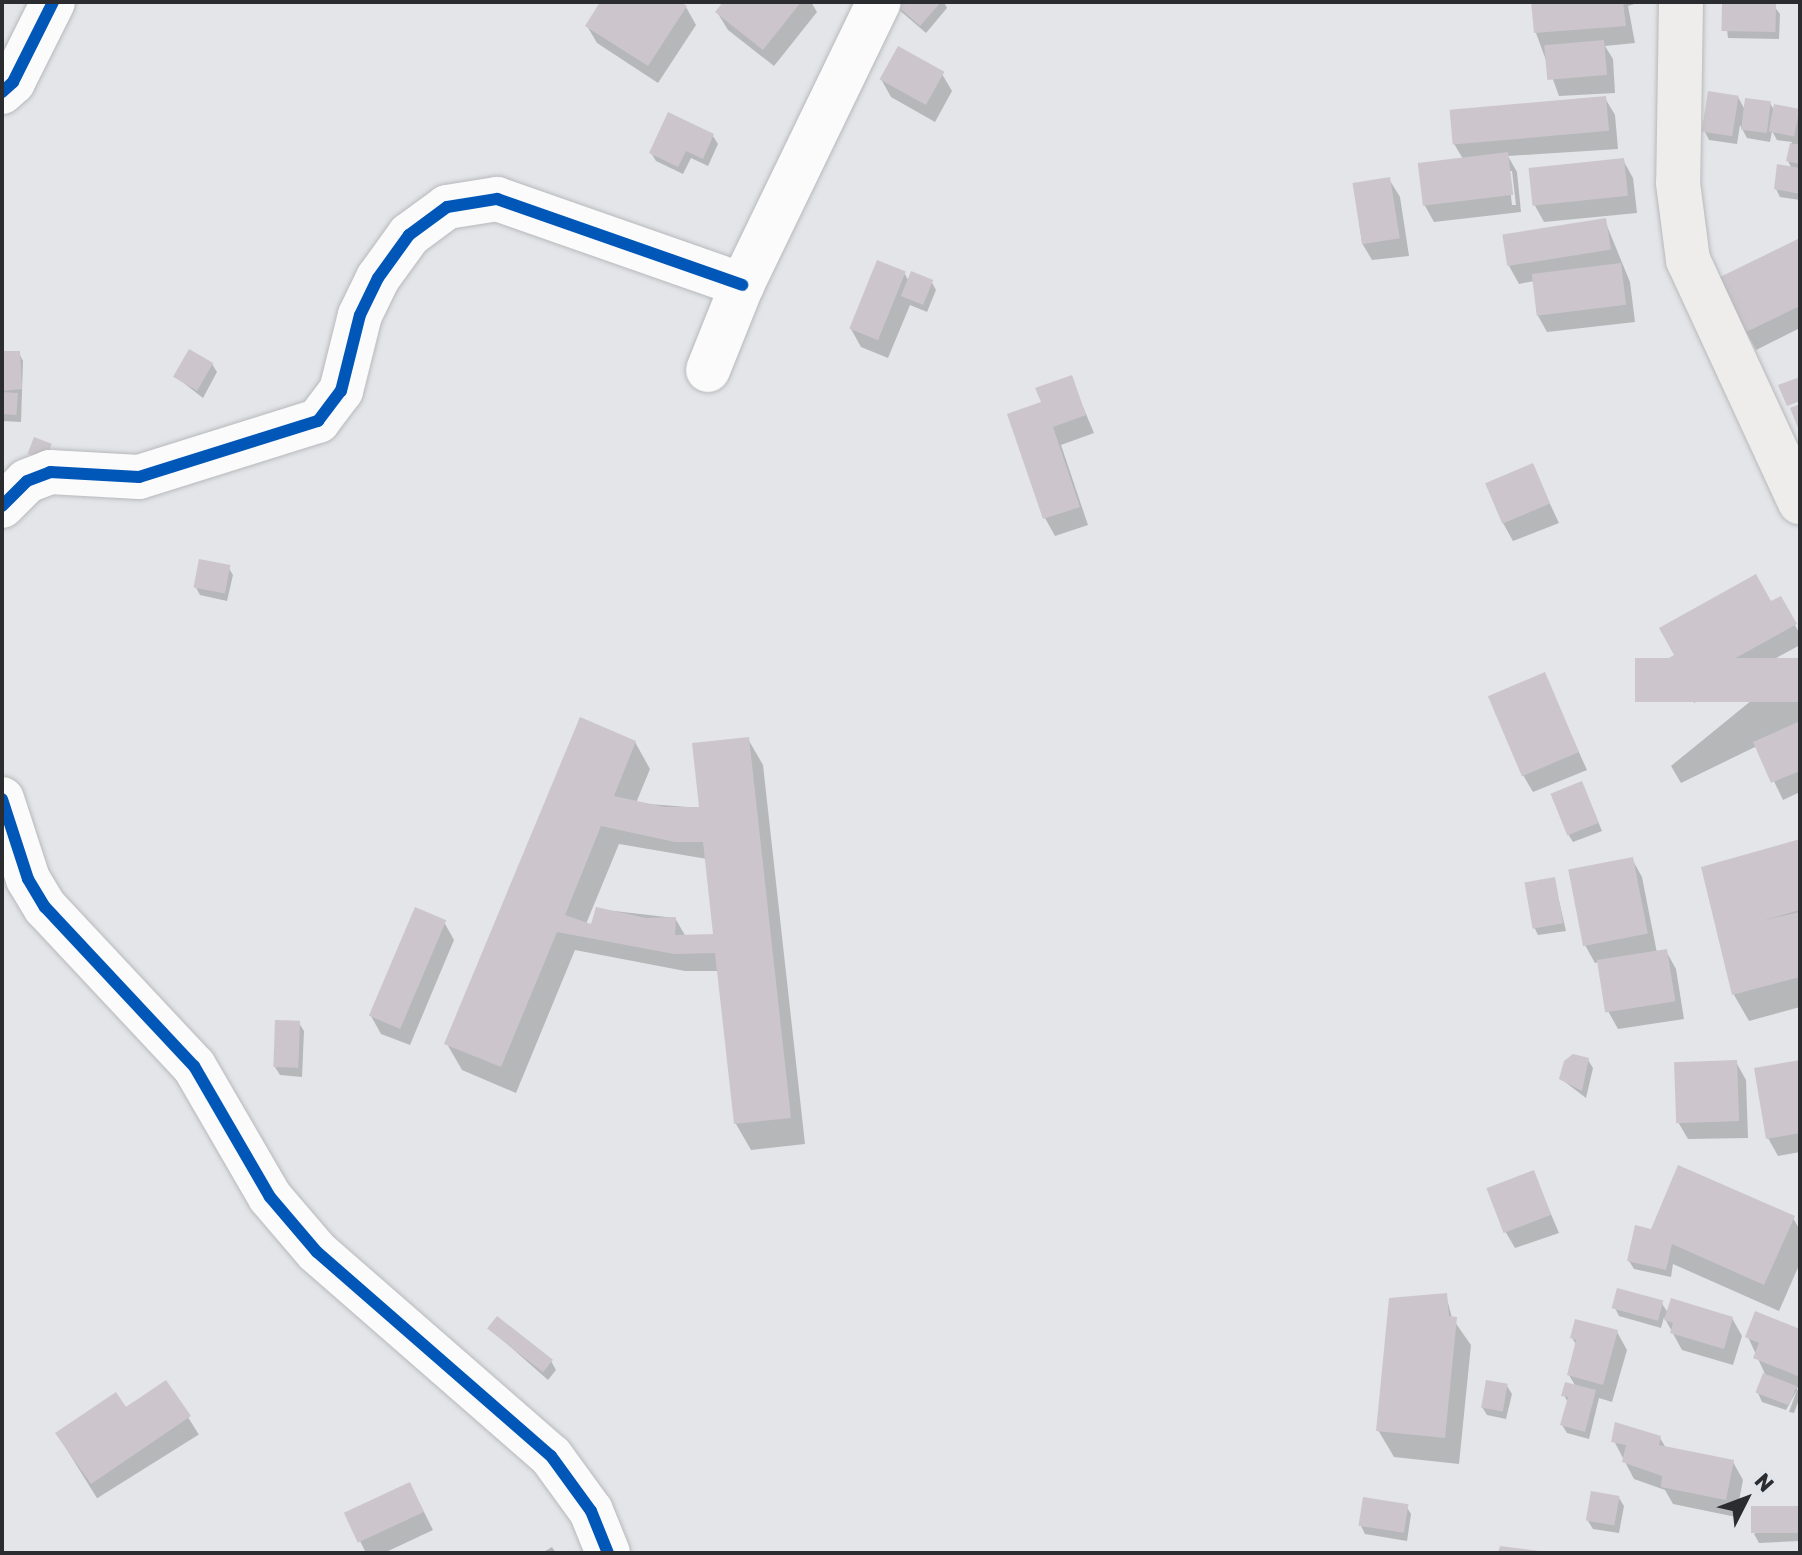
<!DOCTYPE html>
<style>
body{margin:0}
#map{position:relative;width:1802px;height:1555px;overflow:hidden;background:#e3e5e8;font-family:Rubik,sans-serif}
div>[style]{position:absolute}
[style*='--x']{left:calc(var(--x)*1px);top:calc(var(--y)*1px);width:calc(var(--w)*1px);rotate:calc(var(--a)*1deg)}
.shadow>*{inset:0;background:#0003;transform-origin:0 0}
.building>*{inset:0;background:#ccc6cc;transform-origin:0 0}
.roads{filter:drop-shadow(0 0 2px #b8b9bc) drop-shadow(0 0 2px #b8b9bc)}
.street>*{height:44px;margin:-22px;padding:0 22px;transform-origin:22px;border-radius:22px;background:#fbfbfc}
.secondary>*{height:44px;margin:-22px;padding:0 22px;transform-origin:22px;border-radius:22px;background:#eeedeb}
.cycleway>*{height:12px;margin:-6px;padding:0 6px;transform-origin:6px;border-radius:6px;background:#0057b8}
span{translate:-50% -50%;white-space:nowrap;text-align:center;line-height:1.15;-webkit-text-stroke:6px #e0e4eb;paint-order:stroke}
.frame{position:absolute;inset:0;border:4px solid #2b2c2f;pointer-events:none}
.north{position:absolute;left:1706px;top:1459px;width:80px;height:80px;-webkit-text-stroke:6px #e0e4eb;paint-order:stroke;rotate:48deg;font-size:22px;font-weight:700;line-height:32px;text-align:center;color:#2b2c2f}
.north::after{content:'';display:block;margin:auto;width:28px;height:36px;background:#2b2c2f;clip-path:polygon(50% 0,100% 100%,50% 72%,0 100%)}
</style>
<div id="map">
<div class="shadow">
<div style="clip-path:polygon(603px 2px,678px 2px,686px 7px,696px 25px,658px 83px,597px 43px,587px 26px)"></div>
<div style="clip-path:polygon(725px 2px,811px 2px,817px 12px,774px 66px,728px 30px,717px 12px)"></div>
<div style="clip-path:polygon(890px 2px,944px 2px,947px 8px,926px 33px)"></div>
<div style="clip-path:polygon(1533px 2px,1641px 2px,1628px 6px,1635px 43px,1605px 46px,1613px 59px,1615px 93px,1559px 96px,1536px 33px)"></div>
<div style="clip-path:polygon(1718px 2px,1771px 2px,1780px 14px,1779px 39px,1728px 38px,1724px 4px)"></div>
<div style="clip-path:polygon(942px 74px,952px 91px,935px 122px,891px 97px,881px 79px)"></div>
<div style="clip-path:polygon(1738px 97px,1745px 110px,1770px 103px,1775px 112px,1776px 107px,1800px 111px,1800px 144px,1793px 146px,1800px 147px,1800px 200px,1780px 197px,1776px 189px,1792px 169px,1788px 161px,1792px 142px,1777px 140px,1772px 131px,1770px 142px,1747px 138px,1740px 125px,1737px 144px,1709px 140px,1705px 132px)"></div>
<div style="clip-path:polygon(evenodd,1605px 98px,1615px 115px,1618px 149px,1508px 156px,1517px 172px,1521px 212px,1434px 222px,1424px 204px,1463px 159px,1453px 142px,1605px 98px,1508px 171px,1512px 171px,1516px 205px,1512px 205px,1508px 171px)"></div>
<div style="clip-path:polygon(713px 136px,718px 144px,708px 166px,691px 158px,683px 174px,656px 161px,651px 153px)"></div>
<div style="clip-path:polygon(1623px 160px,1633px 178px,1637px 213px,1544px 222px,1534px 204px)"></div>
<div style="clip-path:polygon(1389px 179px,1400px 197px,1409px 256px,1372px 260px,1362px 243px,1354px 184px)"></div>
<div style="clip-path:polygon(1605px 221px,1630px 282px,1635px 322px,1547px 332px,1537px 314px,1534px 281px,1519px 284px,1509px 266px)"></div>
<div style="clip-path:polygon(1800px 240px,1800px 328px,1756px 350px,1746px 332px)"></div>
<div style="clip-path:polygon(905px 274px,909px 282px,931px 281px,936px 290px,927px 312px,910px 305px,888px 358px,861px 347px,851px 329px)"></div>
<div style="clip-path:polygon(2px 353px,19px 353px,23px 361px,21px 422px,2px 421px)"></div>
<div style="clip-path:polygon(212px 364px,217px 372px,203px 398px,176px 377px)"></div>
<div style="clip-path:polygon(1071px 378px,1094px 433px,1061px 445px,1088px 525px,1055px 536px,1045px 518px,1044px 403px)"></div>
<div style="clip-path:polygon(1532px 466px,1559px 523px,1513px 541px,1503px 523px)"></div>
<div style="clip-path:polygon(228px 567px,233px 575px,227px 601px,200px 595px,195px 586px)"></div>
<div style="clip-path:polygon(1780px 599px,1800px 634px,1800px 645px,1694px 703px,1670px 660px)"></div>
<div style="clip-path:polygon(1800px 661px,1800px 792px,1783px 800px,1757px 746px,1681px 783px,1671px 766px)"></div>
<div style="clip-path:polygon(1544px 675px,1587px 770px,1533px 792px,1523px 775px)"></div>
<div style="clip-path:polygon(evenodd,748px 739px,763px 765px,805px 1144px,751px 1150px,736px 1124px,719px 971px,685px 971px,575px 950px,516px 1093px,462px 1070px,447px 1044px,635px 742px,650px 769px,636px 803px,701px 808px,748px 739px,619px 844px,707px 859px,715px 936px,686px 937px,675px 918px,597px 909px,593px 927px,586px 924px,619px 844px)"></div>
<div style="clip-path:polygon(1582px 783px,1602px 831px,1573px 842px,1568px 834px)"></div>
<div style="clip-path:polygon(1800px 841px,1800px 1007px,1749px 1021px,1734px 995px,1703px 869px)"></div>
<div style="clip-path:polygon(1632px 859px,1642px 877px,1657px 953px,1666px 951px,1676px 969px,1684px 1019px,1618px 1029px,1608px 1011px,1600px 962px,1595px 963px,1585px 945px)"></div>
<div style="clip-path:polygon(1554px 879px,1566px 931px,1538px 935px,1534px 927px)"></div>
<div style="clip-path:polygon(444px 922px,454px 940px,410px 1045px,381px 1034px,371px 1016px)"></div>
<div style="clip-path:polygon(299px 1023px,304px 1031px,302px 1077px,280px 1075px,275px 1067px)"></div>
<div style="clip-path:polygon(1588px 1060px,1593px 1068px,1586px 1098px,1561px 1079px)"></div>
<div style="clip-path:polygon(1736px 1062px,1746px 1080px,1748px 1138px,1688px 1139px,1678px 1122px)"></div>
<div style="clip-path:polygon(1800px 1062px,1800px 1152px,1778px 1156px,1768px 1138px)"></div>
<div style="clip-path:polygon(1533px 1172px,1559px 1233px,1515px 1248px,1505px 1231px)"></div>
<div style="clip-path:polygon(1793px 1218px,1800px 1230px,1800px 1263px,1779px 1311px,1673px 1264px,1671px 1277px,1634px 1269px,1629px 1261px,1652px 1231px)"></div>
<div style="clip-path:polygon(1446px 1295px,1452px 1318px,1471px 1345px,1459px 1464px,1394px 1457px,1378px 1430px)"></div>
<div style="clip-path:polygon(1661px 1302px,1668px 1313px,1732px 1318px,1742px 1336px,1733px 1365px,1682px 1350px,1664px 1317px,1661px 1328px,1619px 1316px,1615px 1308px)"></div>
<div style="clip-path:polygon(489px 1328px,551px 1361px,556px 1370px,548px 1380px)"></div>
<div style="clip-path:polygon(1800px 1331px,1800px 1389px,1796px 1387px,1800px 1395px,1800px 1397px,1794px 1413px,1789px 1412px,1797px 1390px,1786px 1410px,1762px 1402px,1758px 1393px,1765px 1374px,1748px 1337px)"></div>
<div style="clip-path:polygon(1617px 1332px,1627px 1350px,1612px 1402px,1599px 1398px,1589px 1439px,1567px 1433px,1562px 1425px,1568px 1403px,1564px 1395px,1576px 1387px,1569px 1375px,1577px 1346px,1572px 1338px)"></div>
<div style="left:166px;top:1382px;width:62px;height:120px;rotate:58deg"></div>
<div style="clip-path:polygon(1507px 1386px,1512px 1394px,1506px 1419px,1487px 1415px,1482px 1407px)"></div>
<div style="clip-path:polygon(1660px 1438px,1666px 1448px,1733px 1462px,1743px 1480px,1736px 1517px,1673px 1504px,1665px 1490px,1634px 1479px,1614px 1441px)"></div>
<div style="clip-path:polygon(1619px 1498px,1624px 1506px,1619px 1533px,1593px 1529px,1588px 1521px)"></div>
<div style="clip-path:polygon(419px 1502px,433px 1530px,384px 1553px,366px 1553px,347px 1515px)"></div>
<div style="clip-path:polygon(1406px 1506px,1411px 1514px,1407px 1541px,1365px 1534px,1361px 1526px)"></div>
<div style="clip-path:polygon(1800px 1508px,1800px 1541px,1759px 1543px,1754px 1534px)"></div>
<div style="clip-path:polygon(552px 1547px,556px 1553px,542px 1553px)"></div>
</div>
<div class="building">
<div style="clip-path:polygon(600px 2px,681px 2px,687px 6px,648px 66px,585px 26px)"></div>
<div style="clip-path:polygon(723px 2px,801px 2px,763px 50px,715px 12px)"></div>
<div style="clip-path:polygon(893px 2px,941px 2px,920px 26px)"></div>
<div style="clip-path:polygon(1531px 2px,1623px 2px,1626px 26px,1534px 33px)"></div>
<div style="left:1722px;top:2px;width:54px;height:29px;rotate:1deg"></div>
<div style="left:1604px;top:40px;width:35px;height:60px;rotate:85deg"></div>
<div style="left:898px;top:46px;width:53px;height:38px;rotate:29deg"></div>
<div style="left:1708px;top:91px;width:31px;height:41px;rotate:9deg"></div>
<div style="left:1606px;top:96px;width:35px;height:157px;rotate:85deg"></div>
<div style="left:1745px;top:98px;width:26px;height:32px;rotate:7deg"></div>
<div style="left:1774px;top:104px;width:26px;height:28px;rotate:11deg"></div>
<div style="clip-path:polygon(668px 112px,714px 134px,703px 159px,686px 151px,678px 167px,649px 153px)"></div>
<div style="clip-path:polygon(1790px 143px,1800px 145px,1800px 164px,1786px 161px)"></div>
<div style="left:1508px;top:152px;width:43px;height:91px;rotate:83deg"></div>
<div style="left:1624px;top:158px;width:38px;height:96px;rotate:84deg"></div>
<div style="clip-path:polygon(1777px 164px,1800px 168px,1800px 194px,1774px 189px)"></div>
<div style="left:1390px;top:177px;width:62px;height:38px;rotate:81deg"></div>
<div style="left:1606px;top:218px;width:32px;height:105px;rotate:81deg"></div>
<div style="clip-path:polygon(1800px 238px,1800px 306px,1744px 333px,1718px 278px)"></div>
<div style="left:877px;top:260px;width:31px;height:74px;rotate:22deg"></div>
<div style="left:1621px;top:263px;width:42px;height:90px;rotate:83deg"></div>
<div style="left:911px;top:271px;width:24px;height:27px;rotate:22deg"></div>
<div style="left:189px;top:349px;width:28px;height:32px;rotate:30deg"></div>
<div style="clip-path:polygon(2px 351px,20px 351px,22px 389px,2px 391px)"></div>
<div style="clip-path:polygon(1072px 375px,1086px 415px,1053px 427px,1080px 507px,1043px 519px,1007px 414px,1041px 402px,1035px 388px)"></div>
<div style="clip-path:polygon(1800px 377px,1800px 401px,1787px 406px,1778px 385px)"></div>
<div style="left:2px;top:392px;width:16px;height:22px;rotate:4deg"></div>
<div style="clip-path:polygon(1800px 404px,1800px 433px,1790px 408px)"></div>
<div style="left:34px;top:437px;width:19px;height:18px;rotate:21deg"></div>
<div style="left:1533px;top:463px;width:44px;height:52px;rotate:67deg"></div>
<div style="left:199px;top:559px;width:32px;height:29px;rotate:11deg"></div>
<div style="clip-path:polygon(1756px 574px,1771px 601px,1781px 596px,1797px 624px,1683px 687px,1667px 659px,1674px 655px,1659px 628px)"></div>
<div style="left:1800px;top:658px;width:44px;height:165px;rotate:90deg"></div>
<div style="left:1545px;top:672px;width:87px;height:62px;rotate:67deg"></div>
<div style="clip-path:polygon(evenodd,580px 717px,636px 741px,614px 796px,665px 807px,699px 807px,692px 743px,749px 737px,791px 1118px,734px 1124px,715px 953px,674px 954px,557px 932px,501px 1067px,444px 1044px,580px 717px,601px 826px,675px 842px,703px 842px,713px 934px,675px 935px,676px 917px,646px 918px,596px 907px,591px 924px,565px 915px,601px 826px)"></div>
<div style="clip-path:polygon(1800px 721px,1800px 771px,1771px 783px,1753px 742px)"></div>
<div style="left:1582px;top:781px;width:45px;height:34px;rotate:68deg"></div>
<div style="clip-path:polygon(1800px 839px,1800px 910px,1761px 921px,1800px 912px,1800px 977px,1732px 995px,1701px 867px)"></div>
<div style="left:1633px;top:857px;width:78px;height:66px;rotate:79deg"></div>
<div style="left:1555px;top:877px;width:47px;height:31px;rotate:80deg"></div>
<div style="left:415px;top:907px;width:34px;height:118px;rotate:23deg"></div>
<div style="left:1667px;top:949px;width:53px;height:71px;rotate:81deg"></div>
<div style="left:275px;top:1020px;width:25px;height:47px;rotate:2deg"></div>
<div style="clip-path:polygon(1573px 1054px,1589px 1058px,1582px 1091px,1559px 1079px,1564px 1061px)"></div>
<div style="left:1737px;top:1060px;width:61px;height:63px;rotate:88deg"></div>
<div style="clip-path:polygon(1800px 1060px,1800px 1133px,1766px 1139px,1754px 1068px)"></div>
<div style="clip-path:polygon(1678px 1165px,1795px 1216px,1764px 1285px,1672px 1244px,1666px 1270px,1627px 1261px,1635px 1225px,1651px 1229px)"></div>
<div style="left:1534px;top:1170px;width:48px;height:51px;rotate:69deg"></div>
<div style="left:1617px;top:1288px;width:48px;height:21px;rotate:15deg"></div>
<div style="clip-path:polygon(1447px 1293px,1449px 1316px,1457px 1317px,1445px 1438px,1376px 1431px,1389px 1298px)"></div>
<div style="clip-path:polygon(1671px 1298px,1733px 1317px,1724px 1349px,1670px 1333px,1673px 1323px,1664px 1320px)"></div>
<div style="clip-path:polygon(1755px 1311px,1800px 1329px,1800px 1377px,1753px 1358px,1759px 1343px,1745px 1337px)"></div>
<div style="left:497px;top:1316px;width:71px;height:16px;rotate:38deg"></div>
<div style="clip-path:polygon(1575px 1319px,1618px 1330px,1603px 1385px,1567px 1375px,1576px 1340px,1570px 1338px)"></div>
<div style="left:1763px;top:1373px;width:36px;height:21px;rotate:21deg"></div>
<div style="clip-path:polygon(166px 1380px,191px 1416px,91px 1484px,55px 1433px,116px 1392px,126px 1407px)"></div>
<div style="left:1486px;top:1380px;width:22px;height:28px;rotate:10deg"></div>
<div style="clip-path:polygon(1565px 1382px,1596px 1390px,1585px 1432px,1560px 1425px,1568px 1397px,1561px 1396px)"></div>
<div style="clip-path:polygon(1615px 1422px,1661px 1436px,1659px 1445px,1734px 1460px,1726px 1500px,1661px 1487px,1662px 1476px,1622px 1462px,1626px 1445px,1611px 1442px)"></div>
<div style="left:410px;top:1482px;width:33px;height:73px;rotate:65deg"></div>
<div style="left:1591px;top:1491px;width:29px;height:30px;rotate:10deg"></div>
<div style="left:1363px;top:1497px;width:46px;height:29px;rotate:9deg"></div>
<div style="left:1800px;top:1506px;width:27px;height:49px;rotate:90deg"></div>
<div style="clip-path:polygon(1500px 1546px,1539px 1551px,1539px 1553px,1498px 1553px)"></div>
</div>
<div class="roads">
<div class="street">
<div style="--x:2;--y:92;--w:15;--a:-42"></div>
<div style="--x:13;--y:82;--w:89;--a:-63.4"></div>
<div style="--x:708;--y:370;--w:92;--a:-68.2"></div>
<div style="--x:742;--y:285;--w:314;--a:-64.2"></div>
<div style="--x:2;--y:506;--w:35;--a:-45"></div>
<div style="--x:27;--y:481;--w:25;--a:-21"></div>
<div style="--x:50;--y:472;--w:89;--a:3.2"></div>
<div style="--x:139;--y:477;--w:188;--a:-17.4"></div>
<div style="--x:318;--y:421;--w:38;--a:-53"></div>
<div style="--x:341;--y:391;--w:78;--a:-76"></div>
<div style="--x:360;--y:315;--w:41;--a:-64.1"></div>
<div style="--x:378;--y:278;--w:53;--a:-54.2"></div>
<div style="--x:409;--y:235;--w:47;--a:-36.4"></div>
<div style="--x:447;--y:207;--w:51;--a:-9.1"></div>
<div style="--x:497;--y:199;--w:260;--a:19.3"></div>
<div style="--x:2;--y:799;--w:84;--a:72"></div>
<div style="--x:28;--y:879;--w:33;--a:59"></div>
<div style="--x:45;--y:907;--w:218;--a:46.9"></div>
<div style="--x:194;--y:1066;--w:151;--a:59.9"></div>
<div style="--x:270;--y:1197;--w:72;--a:49.5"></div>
<div style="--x:317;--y:1252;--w:310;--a:41.1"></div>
<div style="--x:551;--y:1456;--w:68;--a:54"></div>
<div style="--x:591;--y:1511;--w:45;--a:68"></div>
</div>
<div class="secondary">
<div style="--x:1681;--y:2;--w:181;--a:90.9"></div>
<div style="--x:1678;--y:183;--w:78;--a:82.6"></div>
<div style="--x:1688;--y:260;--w:267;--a:65.2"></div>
</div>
</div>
<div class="cycleway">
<div style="--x:2;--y:92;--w:15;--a:-42"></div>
<div style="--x:13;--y:82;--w:89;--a:-63.4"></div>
<div style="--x:2;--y:506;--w:35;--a:-45"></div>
<div style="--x:27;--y:481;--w:25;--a:-21"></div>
<div style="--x:50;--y:472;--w:89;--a:3.2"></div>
<div style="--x:139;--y:477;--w:188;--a:-17.4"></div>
<div style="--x:318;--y:421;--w:38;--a:-53"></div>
<div style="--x:341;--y:391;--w:78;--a:-76"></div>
<div style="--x:360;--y:315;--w:41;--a:-64.1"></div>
<div style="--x:378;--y:278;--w:53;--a:-54.2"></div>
<div style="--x:409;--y:235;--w:47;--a:-36.4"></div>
<div style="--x:447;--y:207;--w:51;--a:-9.1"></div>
<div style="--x:497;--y:199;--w:260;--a:19.3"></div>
<div style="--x:2;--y:799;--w:84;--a:72"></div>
<div style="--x:28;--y:879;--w:33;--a:59"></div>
<div style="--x:45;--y:907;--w:218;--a:46.9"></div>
<div style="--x:194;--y:1066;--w:151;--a:59.9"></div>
<div style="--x:270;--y:1197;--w:72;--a:49.5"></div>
<div style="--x:317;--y:1252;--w:310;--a:41.1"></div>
<div style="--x:551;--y:1456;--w:68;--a:54"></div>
<div style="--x:591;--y:1511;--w:45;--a:68"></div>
</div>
<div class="frame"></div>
<div class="north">N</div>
</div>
